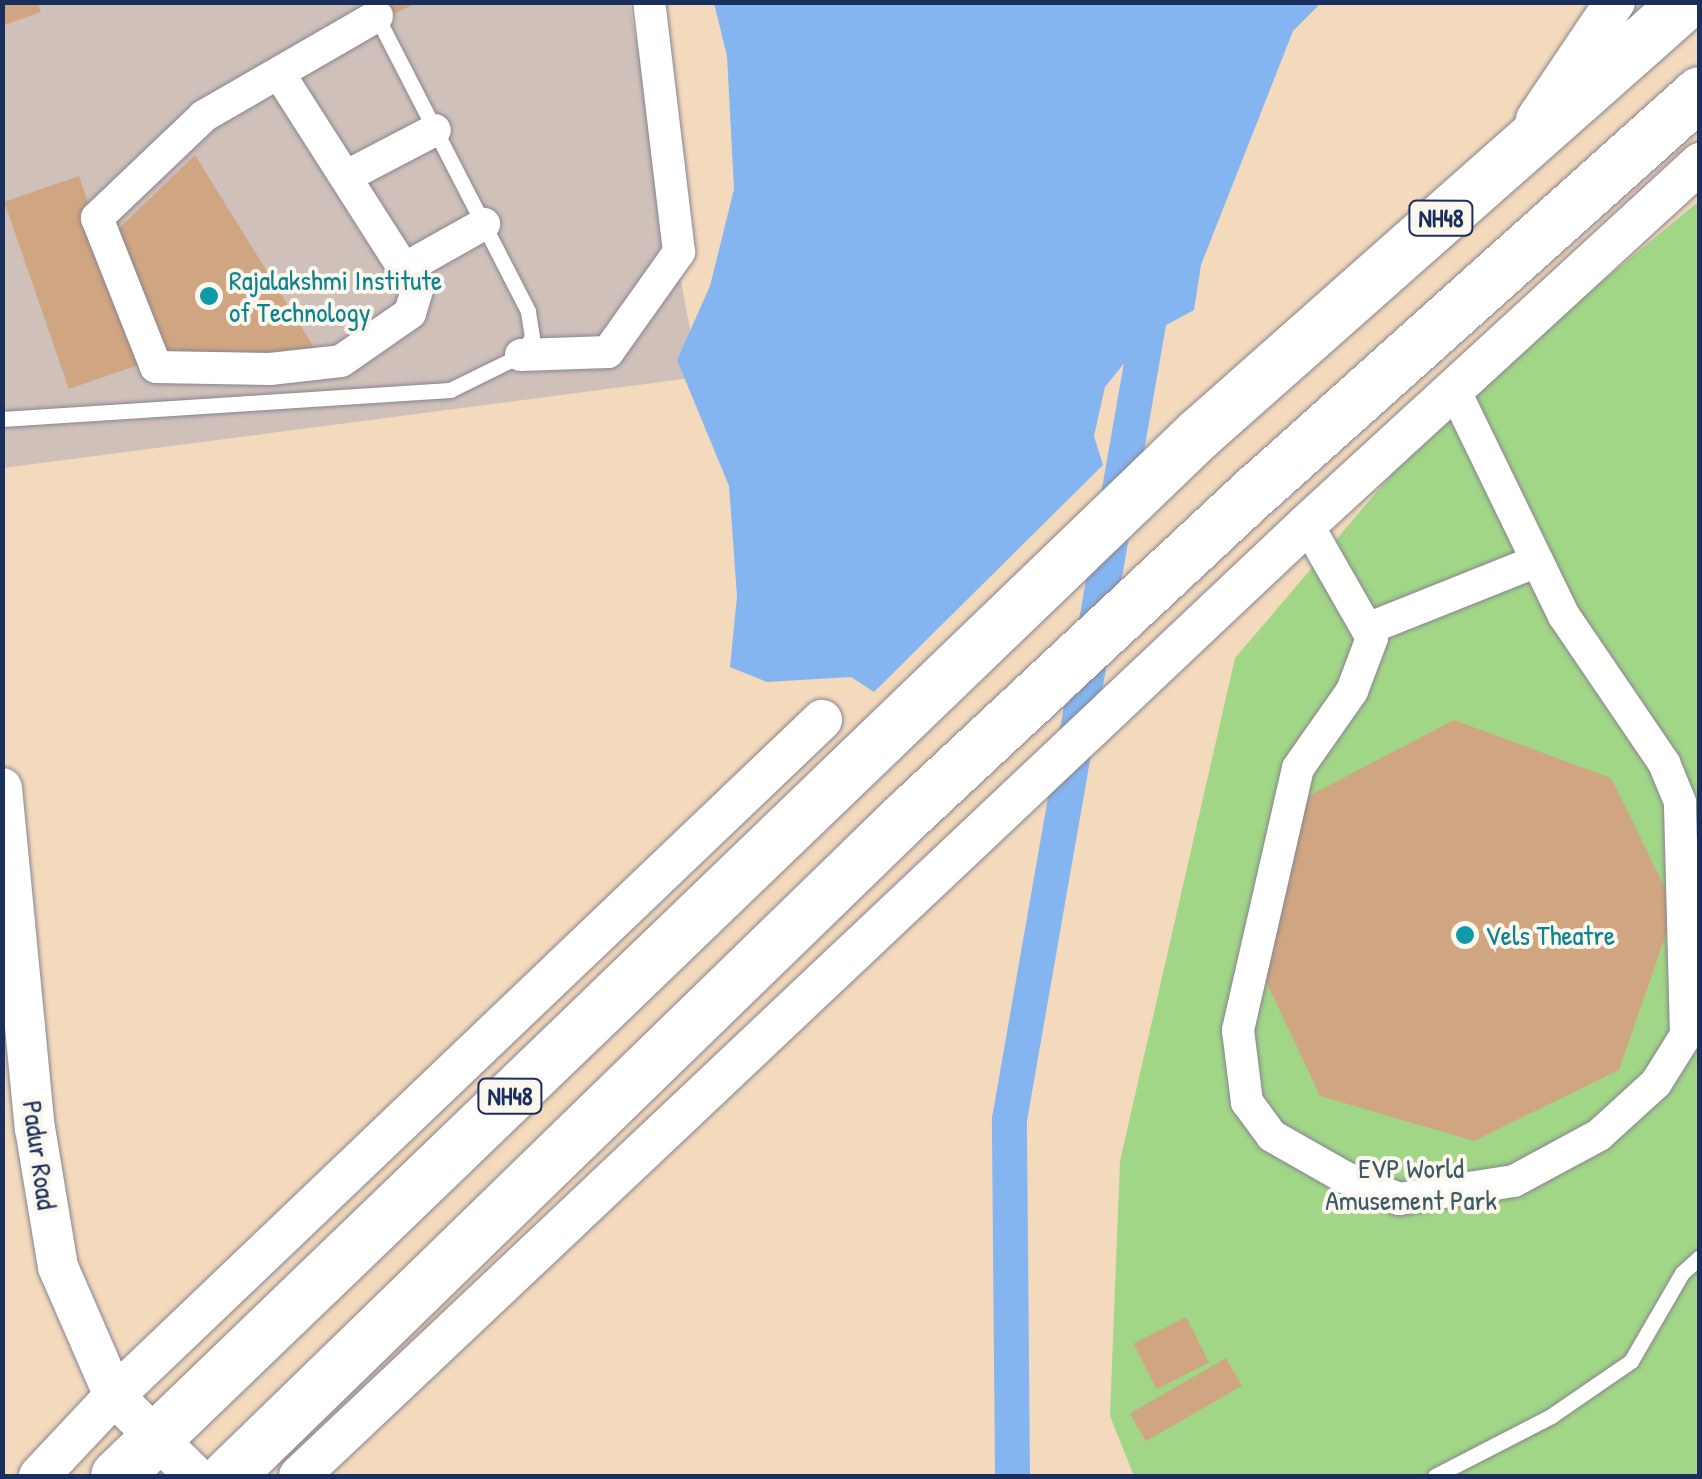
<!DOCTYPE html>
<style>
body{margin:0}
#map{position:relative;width:1702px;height:1479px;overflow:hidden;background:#f4dabd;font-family:"Patrick Hand",sans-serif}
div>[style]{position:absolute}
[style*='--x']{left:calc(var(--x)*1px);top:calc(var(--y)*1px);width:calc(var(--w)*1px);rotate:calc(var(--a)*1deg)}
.industrial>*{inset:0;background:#cfc0ba}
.green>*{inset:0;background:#a1d687}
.water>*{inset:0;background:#85b5f0}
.canal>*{height:35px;margin:-17.5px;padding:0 17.5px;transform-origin:17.5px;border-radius:17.5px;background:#85b5f0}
.building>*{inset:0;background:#d0a682;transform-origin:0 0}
.roads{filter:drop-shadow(0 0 2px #88848e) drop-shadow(0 0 2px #88848e)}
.service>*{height:15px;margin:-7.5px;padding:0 7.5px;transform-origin:7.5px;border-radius:7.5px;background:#fff}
.minor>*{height:32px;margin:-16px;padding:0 16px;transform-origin:16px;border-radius:16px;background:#fff}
.tertiary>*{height:40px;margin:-20px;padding:0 20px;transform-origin:20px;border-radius:20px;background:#fff}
.trunk>*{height:52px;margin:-26px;padding:0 26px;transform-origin:26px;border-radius:26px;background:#fff}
.dots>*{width:28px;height:28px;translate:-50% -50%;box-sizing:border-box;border:5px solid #fbf7ec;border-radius:50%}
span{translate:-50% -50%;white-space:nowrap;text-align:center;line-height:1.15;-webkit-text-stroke:8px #fbf7ec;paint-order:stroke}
.shield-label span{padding:2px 8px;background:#fbf7ec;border:2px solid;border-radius:8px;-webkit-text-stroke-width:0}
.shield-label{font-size:25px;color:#1b2f5e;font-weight:700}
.culture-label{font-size:28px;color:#0d838f}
.left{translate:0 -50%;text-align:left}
.street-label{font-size:28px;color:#1b2f5e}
.park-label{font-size:28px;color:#3c5968}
.frame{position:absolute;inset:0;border:5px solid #1b2f5e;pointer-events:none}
</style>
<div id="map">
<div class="industrial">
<div style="clip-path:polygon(2px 3px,629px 3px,699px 377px,3px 468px)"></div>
</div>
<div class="green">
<div style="clip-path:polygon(1699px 201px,1699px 1476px,1134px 1476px,1110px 1416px,1120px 1161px,1235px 658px,1444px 413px)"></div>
</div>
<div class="water">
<div style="clip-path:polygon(714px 3px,1321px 3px,1293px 31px,1201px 265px,1194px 310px,1146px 336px,1105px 387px,1094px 436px,1103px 465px,874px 692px,851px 677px,767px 682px,730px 667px,737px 596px,729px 486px,677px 360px,710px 286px,734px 189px,727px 56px)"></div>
</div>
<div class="canal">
<div style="--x:1012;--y:1476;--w:357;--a:-90.5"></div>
<div style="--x:1009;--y:1119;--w:843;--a:-80.09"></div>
</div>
<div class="building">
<div style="clip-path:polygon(2px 2px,37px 2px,41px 12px,2px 26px)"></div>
<div style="clip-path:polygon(379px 2px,418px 2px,386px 18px)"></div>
<div style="clip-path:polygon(195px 155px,318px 354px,165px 358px,109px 238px)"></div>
<div style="left:79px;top:176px;width:198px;height:79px;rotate:71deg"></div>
<div style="clip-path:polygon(1454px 720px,1611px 778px,1675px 908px,1619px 1070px,1474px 1141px,1320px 1096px,1257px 962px,1295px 803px)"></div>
<div style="left:1186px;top:1317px;width:51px;height:59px;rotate:63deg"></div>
<div style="left:1226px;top:1358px;width:32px;height:111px;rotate:60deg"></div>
</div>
<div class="roads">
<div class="service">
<div style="--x:2;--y:419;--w:449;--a:-3.7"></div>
<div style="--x:450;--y:390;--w:79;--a:-26.2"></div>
<div style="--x:521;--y:355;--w:21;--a:-59"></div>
<div style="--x:532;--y:337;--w:26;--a:-99"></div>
<div style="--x:528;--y:311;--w:335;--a:-117.2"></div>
<div style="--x:1435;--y:1476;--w:131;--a:-27.3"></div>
<div style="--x:1551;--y:1416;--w:97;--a:-34.5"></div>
<div style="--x:1631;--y:1361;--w:102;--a:-59.9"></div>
<div style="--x:1682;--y:1273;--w:24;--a:-42"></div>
</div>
<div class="minor">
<div style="--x:377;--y:16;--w:200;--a:150"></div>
<div style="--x:204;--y:116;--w:148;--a:136.4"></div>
<div style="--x:97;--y:218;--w:160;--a:68.4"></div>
<div style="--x:156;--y:367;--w:114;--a:1"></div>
<div style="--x:270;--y:369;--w:71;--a:-6.4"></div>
<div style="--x:341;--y:361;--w:84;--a:-34.8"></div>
<div style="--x:410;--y:313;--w:24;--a:-73"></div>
<div style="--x:417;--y:290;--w:25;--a:-122"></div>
<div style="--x:404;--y:269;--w:92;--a:-29.4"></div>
<div style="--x:280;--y:75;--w:230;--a:57.4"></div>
<div style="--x:347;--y:176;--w:99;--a:-27.6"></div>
<div style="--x:521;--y:355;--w:87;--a:-2"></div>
<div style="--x:608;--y:352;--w:123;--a:-54.6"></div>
<div style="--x:679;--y:252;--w:252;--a:-96.8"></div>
<div style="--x:1307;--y:524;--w:131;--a:60.3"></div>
<div style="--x:1372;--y:638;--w:57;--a:110.7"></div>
<div style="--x:1352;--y:691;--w:94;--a:125"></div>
<div style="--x:1298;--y:768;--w:269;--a:102.9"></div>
<div style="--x:1238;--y:1030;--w:73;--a:82.9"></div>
<div style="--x:1247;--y:1102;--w:42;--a:53.7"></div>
<div style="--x:1272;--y:1136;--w:85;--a:29.6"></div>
<div style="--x:1346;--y:1178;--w:57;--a:21.6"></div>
<div style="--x:1399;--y:1199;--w:116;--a:-8.9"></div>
<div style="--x:1514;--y:1181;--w:97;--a:-28.4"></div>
<div style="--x:1599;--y:1135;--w:77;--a:-42.4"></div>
<div style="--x:1656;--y:1083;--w:57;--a:-58"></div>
<div style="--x:1686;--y:1035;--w:233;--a:-91.5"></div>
<div style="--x:1680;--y:802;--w:42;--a:-112.3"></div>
<div style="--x:1664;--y:763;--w:178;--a:-124.2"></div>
<div style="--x:1564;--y:616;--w:252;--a:-115.9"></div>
<div style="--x:1367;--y:629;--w:183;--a:-21.8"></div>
</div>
<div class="tertiary">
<div style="--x:1536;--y:119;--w:141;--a:-56"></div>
<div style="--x:2;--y:788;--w:342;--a:84.5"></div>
<div style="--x:35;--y:1128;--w:141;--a:80.6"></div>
<div style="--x:58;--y:1267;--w:141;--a:66.5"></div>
<div style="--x:114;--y:1396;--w:114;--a:44.6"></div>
<div style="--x:39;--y:1476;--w:110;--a:-46.8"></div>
<div style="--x:114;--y:1396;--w:979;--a:-43.68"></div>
<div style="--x:299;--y:1476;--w:1386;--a:-43.36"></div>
<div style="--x:1307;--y:524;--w:534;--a:-42.57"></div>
</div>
<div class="trunk">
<div style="--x:117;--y:1476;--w:1501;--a:-43.92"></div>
<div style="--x:1198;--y:435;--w:653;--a:-41.52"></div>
<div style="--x:228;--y:1476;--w:947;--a:-44.19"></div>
<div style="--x:907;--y:816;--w:478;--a:-43"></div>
<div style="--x:1257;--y:490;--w:595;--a:-41.87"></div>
</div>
</div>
<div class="dots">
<div style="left:209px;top:296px;background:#0f9aa8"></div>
<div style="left:1465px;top:935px;background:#0f9aa8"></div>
</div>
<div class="shield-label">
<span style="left:1441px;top:218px">NH48</span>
<span style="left:510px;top:1096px">NH48</span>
</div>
<div class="culture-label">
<span class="left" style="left:229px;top:296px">Rajalakshmi Institute<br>of Technology</span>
<span class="left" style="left:1485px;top:935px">Vels Theatre</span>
</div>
<div class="street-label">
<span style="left:40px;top:1155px;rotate:82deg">Padur Road</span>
</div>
<div class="park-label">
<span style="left:1411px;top:1184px">EVP World<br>Amusement Park</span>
</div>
<div class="frame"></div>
</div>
